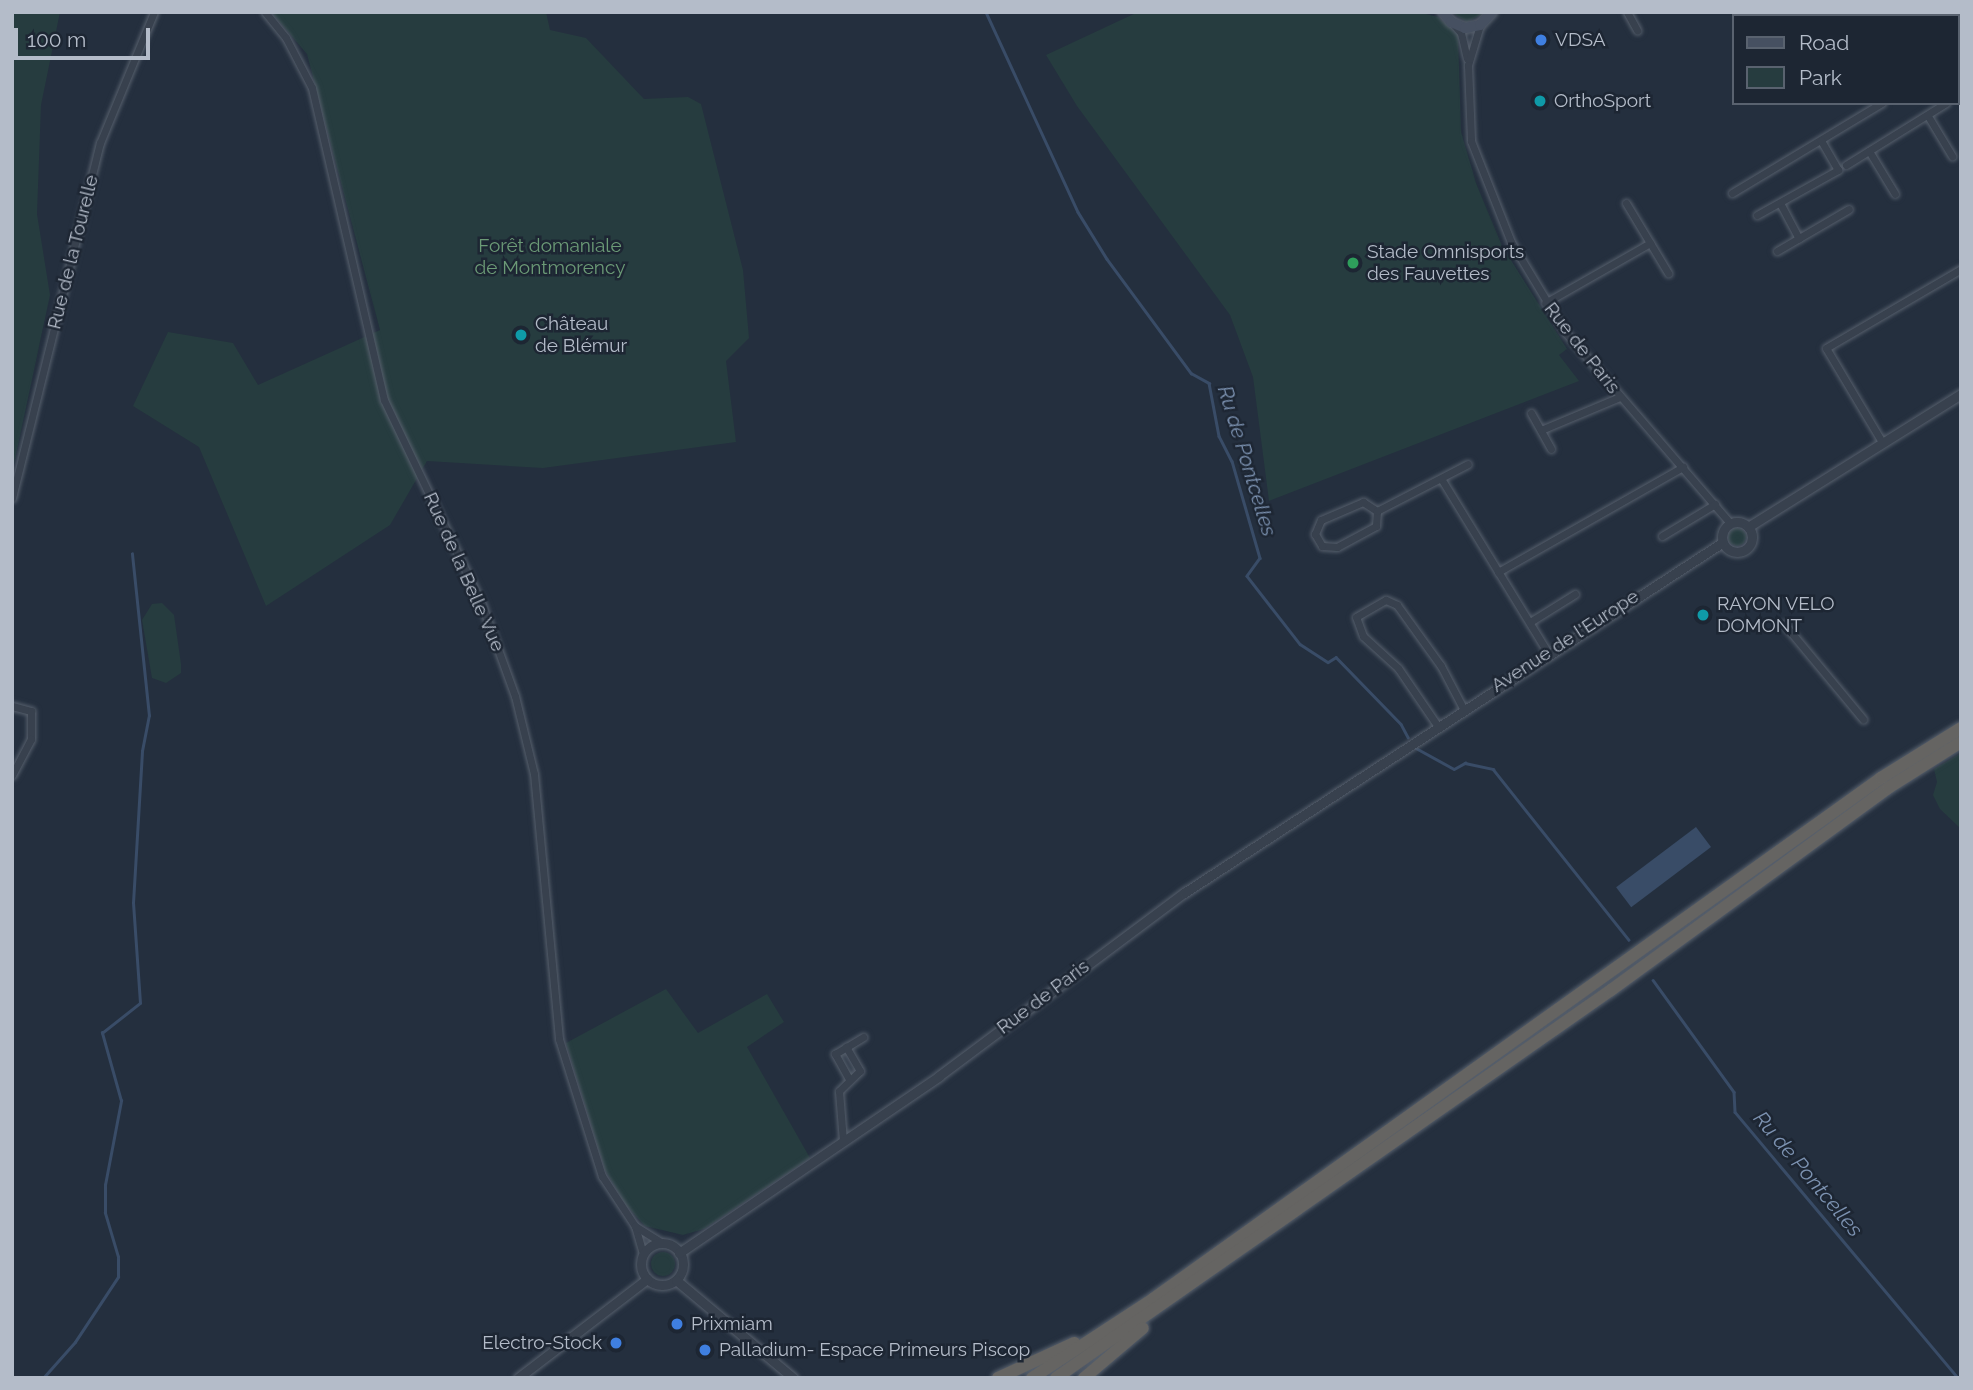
<!DOCTYPE html>
<meta charset="utf-8">
<style>
body{margin:0}
#map{position:relative;width:1973px;height:1390px;overflow:hidden;background:#242f3e;font-family:Raleway,sans-serif}
div>[style]{position:absolute}
[style*='--x']{left:calc(var(--x)*1px);top:calc(var(--y)*1px);width:calc(var(--w)*1px);rotate:calc(var(--a)*1deg)}
.green>*{inset:0;background:#263c3f}
.round{border-radius:50%}
.water>*{inset:0;background:#394c67;transform-origin:0 0}
.stream>*{height:2.5px;margin:-1.25px;padding:0 1.25px;transform-origin:1.25px;border-radius:1.25px;background:#394c67}
.roads{filter:drop-shadow(0 0 2px #565f6c) drop-shadow(0 0 2px #565f6c)}
.minor>*{height:7px;margin:-3.5px;padding:0 3.5px;transform-origin:3.5px;border-radius:3.5px;background:#38414e}
.tertiary>*{height:9px;margin:-4.5px;padding:0 4.5px;transform-origin:4.5px;border-radius:4.5px;background:#38414e}
.tertiary>.ring{margin:-4.5px;padding:0;box-sizing:content-box;background:none;border:9px solid #38414e;border-radius:50%}
.secondary>*{height:10px;margin:-5px;padding:0 5px;transform-origin:5px;border-radius:5px;background:#465061}
.trunk>*{height:12px;margin:-6px;padding:0 6px;transform-origin:6px;border-radius:6px;background:#656462}
.dots>*{width:19px;height:19px;translate:-50% -50%;box-sizing:border-box;border:4px solid #1d2633;border-radius:50%}
span{translate:-50% -50%;white-space:nowrap;text-align:center;line-height:1.15;-webkit-text-stroke:5px #1d2633;paint-order:stroke}
.poi-label{font-size:19px;color:#b4bcc9}
.left{translate:0 -50%;text-align:left}
.right{translate:-100% -50%;text-align:right}
.park-label{font-size:19px;color:#6b9a76}
.street-label{font-size:19px;color:#b4bcc9}
.water-label{font-size:21px;color:#7c92b1;font-style:italic}
.frame{position:absolute;inset:0;border:14px solid #b4bcc9;pointer-events:none}
.legend{position:absolute;left:1732px;top:14px;width:228px;height:91px;box-sizing:border-box;background:#1d2633;border:2px solid #59626f;margin:0;padding:9px 12px;list-style:none;font-size:21px;color:#b4bcc9}
.legend li{display:flex;align-items:center;gap:14px;height:35px}
.legend b{width:35px;border:2px solid #59626f}
.scale{position:absolute;left:14px;top:28px;width:136px;height:32px;box-sizing:border-box;border:4px solid #b4bcc9;border-top:0;padding-left:9px;font-size:21px;line-height:24px;white-space:nowrap;color:#b4bcc9;-webkit-text-stroke:5px #1d2633;paint-order:stroke}
</style>
<div id="map">
<div class="green">
<div style="clip-path:polygon(12px 12px,60px 12px,41px 105px,37px 214px,50px 295px,12px 473px)"></div>
<div style="clip-path:polygon(271px 12px,546px 12px,550px 30px,586px 38px,644px 99px,688px 97px,701px 104px,743px 270px,749px 338px,726px 361px,736px 442px,543px 468px,427px 461px,390px 525px,266px 606px,199px 447px,133px 406px,168px 332px,233px 343px,258px 385px,380px 330px,307px 54px)"></div>
<div style="clip-path:polygon(1138px 12px,1418px 12px,1438px 17px,1458px 35px,1461px 132px,1476px 183px,1502px 246px,1567px 349px,1559px 355px,1579px 381px,1269px 501px,1253px 377px,1230px 315px,1077px 106px,1046px 55px)"></div>
<div style="clip-path:polygon(1451px 12px,1486px 12px,1467px 22px)"></div>
<div class="round" style="left:1728px;top:528px;width:18px;height:18px"></div>
<div style="clip-path:polygon(162px 603px,174px 615px,181px 664px,181px 673px,166px 683px,152px 678px,142px 620px,152px 604px)"></div>
<div style="clip-path:polygon(1961px 753px,1961px 829px,1940px 809px,1933px 795px,1937px 782px,1934px 769px)"></div>
<div style="clip-path:polygon(666px 989px,698px 1033px,767px 994px,784px 1022px,747px 1047px,810px 1158px,704px 1229px,683px 1235px,645px 1226px,625px 1204px,605px 1170px,566px 1043px)"></div>
<div class="round" style="left:651px;top:1252px;width:24px;height:24px"></div>
</div>
<div class="water">
<div style="left:1696px;top:827px;width:25px;height:100px;rotate:53deg"></div>
</div>
<div class="stream">
<div style="--x:986;--y:12;--w:220;--a:65.3"></div>
<div style="--x:1078;--y:212;--w:55;--a:58.3"></div>
<div style="--x:1107;--y:259;--w:142;--a:53.6"></div>
<div style="--x:1191;--y:373;--w:21;--a:29"></div>
<div style="--x:1209;--y:383;--w:54;--a:79.3"></div>
<div style="--x:1219;--y:436;--w:28;--a:63"></div>
<div style="--x:1232;--y:461;--w:101;--a:73.9"></div>
<div style="--x:1260;--y:558;--w:22;--a:126"></div>
<div style="--x:1247;--y:576;--w:86;--a:52.1"></div>
<div style="--x:1300;--y:644;--w:33;--a:33"></div>
<div style="--x:1328;--y:662;--w:9;--a:-32"></div>
<div style="--x:1336;--y:657;--w:93;--a:45.9"></div>
<div style="--x:1401;--y:724;--w:15;--a:62"></div>
<div style="--x:1416;--y:748;--w:43;--a:28.9"></div>
<div style="--x:1454;--y:769;--w:13;--a:-29"></div>
<div style="--x:1465;--y:763;--w:29;--a:12"></div>
<div style="--x:1493;--y:769;--w:218;--a:51.5"></div>
<div style="--x:1653;--y:980;--w:138;--a:54.1"></div>
<div style="--x:1734;--y:1092;--w:20;--a:87"></div>
<div style="--x:1735;--y:1112;--w:347;--a:50"></div>
<div style="--x:43;--y:1378;--w:48;--a:-48.4"></div>
<div style="--x:75;--y:1342;--w:78;--a:-56.5"></div>
<div style="--x:118;--y:1277;--w:20;--a:-90"></div>
<div style="--x:118;--y:1257;--w:46;--a:-106.5"></div>
<div style="--x:105;--y:1213;--w:28;--a:-90"></div>
<div style="--x:105;--y:1185;--w:86;--a:-79.2"></div>
<div style="--x:121;--y:1101;--w:71;--a:-105.6"></div>
<div style="--x:102;--y:1033;--w:48;--a:-38.3"></div>
<div style="--x:140;--y:1003;--w:100;--a:-94"></div>
<div style="--x:133;--y:903;--w:152;--a:-86.6"></div>
<div style="--x:142;--y:751;--w:36;--a:-79"></div>
<div style="--x:149;--y:716;--w:163;--a:-96"></div>
</div>
<div class="roads">
<div class="minor">
<div style="--x:265;--y:12;--w:33;--a:51"></div>
<div style="--x:286;--y:38;--w:56;--a:62.5"></div>
<div style="--x:312;--y:88;--w:320;--a:77"></div>
<div style="--x:384;--y:400;--w:227;--a:64.4"></div>
<div style="--x:482;--y:605;--w:97;--a:70.1"></div>
<div style="--x:515;--y:696;--w:80;--a:76.3"></div>
<div style="--x:534;--y:774;--w:266;--a:84.6"></div>
<div style="--x:559;--y:1039;--w:144;--a:72.6"></div>
<div style="--x:602;--y:1176;--w:60;--a:56.6"></div>
<div style="--x:635;--y:1226;--w:29;--a:74"></div>
<div style="--x:1627;--y:12;--w:21;--a:61"></div>
<div style="--x:1894;--y:12;--w:4;--a:76"></div>
<div style="--x:1905;--y:16;--w:7;--a:-34"></div>
<div style="--x:1453;--y:24;--w:12;--a:48"></div>
<div style="--x:1461;--y:33;--w:26;--a:77"></div>
<div style="--x:1480;--y:25;--w:42;--a:106.7"></div>
<div style="--x:1468;--y:65;--w:76;--a:87.7"></div>
<div style="--x:1471;--y:141;--w:109;--a:68.4"></div>
<div style="--x:1511;--y:242;--w:106;--a:58.9"></div>
<div style="--x:1566;--y:333;--w:251;--a:49.2"></div>
<div style="--x:1957;--y:88;--w:6;--a:-45"></div>
<div style="--x:1928;--y:116;--w:47;--a:59"></div>
<div style="--x:1869;--y:151;--w:50;--a:58.8"></div>
<div style="--x:1846;--y:165;--w:118;--a:-31.8"></div>
<div style="--x:1732;--y:193;--w:175;--a:-31"></div>
<div style="--x:1626;--y:203;--w:82;--a:59"></div>
<div style="--x:1780;--y:203;--w:40;--a:62"></div>
<div style="--x:1757;--y:215;--w:93;--a:-29.1"></div>
<div style="--x:1838;--y:170;--w:34;--a:-120"></div>
<div style="--x:1777;--y:251;--w:83;--a:-30.3"></div>
<div style="--x:1545;--y:303;--w:121;--a:-29.7"></div>
<div style="--x:1531;--y:413;--w:41;--a:60.9"></div>
<div style="--x:1541;--y:430;--w:86;--a:-22.7"></div>
<div style="--x:1882;--y:442;--w:109;--a:-120.8"></div>
<div style="--x:1826;--y:348;--w:156;--a:-30.3"></div>
<div style="--x:1442;--y:480;--w:203;--a:58.5"></div>
<div style="--x:12;--y:498;--w:366;--a:-76.1"></div>
<div style="--x:100;--y:143;--w:142;--a:-67.6"></div>
<div style="--x:1363;--y:502;--w:17;--a:33"></div>
<div style="--x:1377;--y:511;--w:15;--a:94"></div>
<div style="--x:1376;--y:526;--w:44;--a:151.7"></div>
<div style="--x:1337;--y:547;--w:15;--a:-176"></div>
<div style="--x:1322;--y:546;--w:14;--a:-120"></div>
<div style="--x:1315;--y:534;--w:15;--a:-67"></div>
<div style="--x:1321;--y:520;--w:46;--a:-23.2"></div>
<div style="--x:1377;--y:511;--w:102;--a:-27.3"></div>
<div style="--x:1662;--y:536;--w:62;--a:-31.1"></div>
<div style="--x:1498;--y:572;--w:213;--a:-29.6"></div>
<div style="--x:1530;--y:622;--w:53;--a:-31.9"></div>
<div style="--x:1784;--y:624;--w:124;--a:50.3"></div>
<div style="--x:12;--y:706;--w:20;--a:15"></div>
<div style="--x:31;--y:711;--w:28;--a:90"></div>
<div style="--x:31;--y:739;--w:41;--a:117.8"></div>
<div style="--x:1437;--y:725;--w:69;--a:-124.4"></div>
<div style="--x:1398;--y:668;--w:47;--a:-137.6"></div>
<div style="--x:1363;--y:636;--w:20;--a:-110"></div>
<div style="--x:1356;--y:617;--w:34;--a:-30"></div>
<div style="--x:1386;--y:600;--w:12;--a:24"></div>
<div style="--x:1397;--y:605;--w:75;--a:54.2"></div>
<div style="--x:1441;--y:666;--w:47;--a:62.4"></div>
<div style="--x:849;--y:1079;--w:29;--a:-119"></div>
<div style="--x:835;--y:1054;--w:33;--a:-31"></div>
<div style="--x:843;--y:1141;--w:50;--a:-94.6"></div>
<div style="--x:839;--y:1091;--w:29;--a:-44"></div>
<div style="--x:860;--y:1071;--w:28;--a:-120"></div>
<div style="--x:635;--y:1226;--w:32;--a:32"></div>
</div>
<div class="tertiary">
<div class="ring" style="left:1722px;top:522px;width:21px;height:21px"></div>
<div style="--x:1748;--y:527;--w:251;--a:-32"></div>
<div class="ring" style="left:641px;top:1243px;width:33px;height:33px"></div>
<div style="--x:679;--y:1253;--w:315;--a:-34.2"></div>
<div style="--x:939;--y:1076;--w:306;--a:-36.8"></div>
<div style="--x:1184;--y:893;--w:643;--a:-33.07"></div>
<div style="--x:676;--y:1280;--w:153;--a:39.9"></div>
<div style="--x:518;--y:1378;--w:163;--a:-37.5"></div>
</div>
<div class="secondary">
<div style="--x:1443;--y:12;--w:13;--a:51"></div>
<div style="--x:1451;--y:22;--w:15;--a:23"></div>
<div style="--x:1465;--y:28;--w:15;--a:-11"></div>
<div style="--x:1480;--y:25;--w:18;--a:-47"></div>
</div>
<div class="trunk">
<div style="--x:998;--y:1378;--w:84;--a:-24.7"></div>
<div style="--x:1032;--y:1378;--w:145;--a:-33.1"></div>
<div style="--x:1153;--y:1299;--w:895;--a:-35.59"></div>
<div style="--x:1881;--y:778;--w:94;--a:-32"></div>
<div style="--x:1056;--y:1378;--w:677;--a:-34.96"></div>
<div style="--x:1611;--y:990;--w:343;--a:-36.1"></div>
<div style="--x:1888;--y:788;--w:86;--a:-32.2"></div>
<div style="--x:1084;--y:1378;--w:77;--a:-40.3"></div>
</div>
</div>
<div class="dots">
<div style="left:1541px;top:40px;background:#3f7fe0"></div>
<div style="left:1540px;top:101px;background:#0f9aa8"></div>
<div style="left:1353px;top:263px;background:#2e9e5b"></div>
<div style="left:521px;top:335px;background:#0f9aa8"></div>
<div style="left:1703px;top:615px;background:#0f9aa8"></div>
<div style="left:677px;top:1324px;background:#3f7fe0"></div>
<div style="left:616px;top:1343px;background:#3f7fe0"></div>
<div style="left:705px;top:1350px;background:#3f7fe0"></div>
</div>
<div class="poi-label">
<span class="left" style="left:1555px;top:40px">VDSA</span>
<span class="left" style="left:1554px;top:101px">OrthoSport</span>
<span class="left" style="left:1367px;top:263px">Stade Omnisports<br>des Fauvettes</span>
<span class="left" style="left:535px;top:335px">Château<br>de Blémur</span>
<span class="left" style="left:1717px;top:615px">RAYON VELO<br>DOMONT</span>
<span class="left" style="left:691px;top:1324px">Prixmiam</span>
<span class="right" style="left:602px;top:1343px">Electro-Stock</span>
<span class="left" style="left:719px;top:1350px">Palladium- Espace Primeurs Piscop</span>
</div>
<div class="park-label">
<span style="left:550px;top:257px">Forêt domaniale<br>de Montmorency</span>
</div>
<div class="street-label">
<span style="left:73px;top:252px;rotate:-76deg">Rue de la Tourelle</span>
<span style="left:1582px;top:348px;rotate:52deg">Rue de Paris</span>
<span style="left:464px;top:572px;rotate:66deg">Rue de la Belle Vue</span>
<span style="left:1565px;top:641px;rotate:-33deg">Avenue de l'Europe</span>
<span style="left:1043px;top:997px;rotate:-37deg">Rue de Paris</span>
</div>
<div class="water-label">
<span style="left:1247px;top:461px;rotate:73deg">Ru de Pontcelles</span>
<span style="left:1808px;top:1174px;rotate:50deg">Ru de Pontcelles</span>
</div>
<div class="frame"></div>
<ul class="legend">
<li><b style="height:9px;background:#465061"></b>Road</li>
<li><b style="height:19px;background:#263c3f"></b>Park</li>
</ul>
<div class="scale">100 m</div>
</div>
